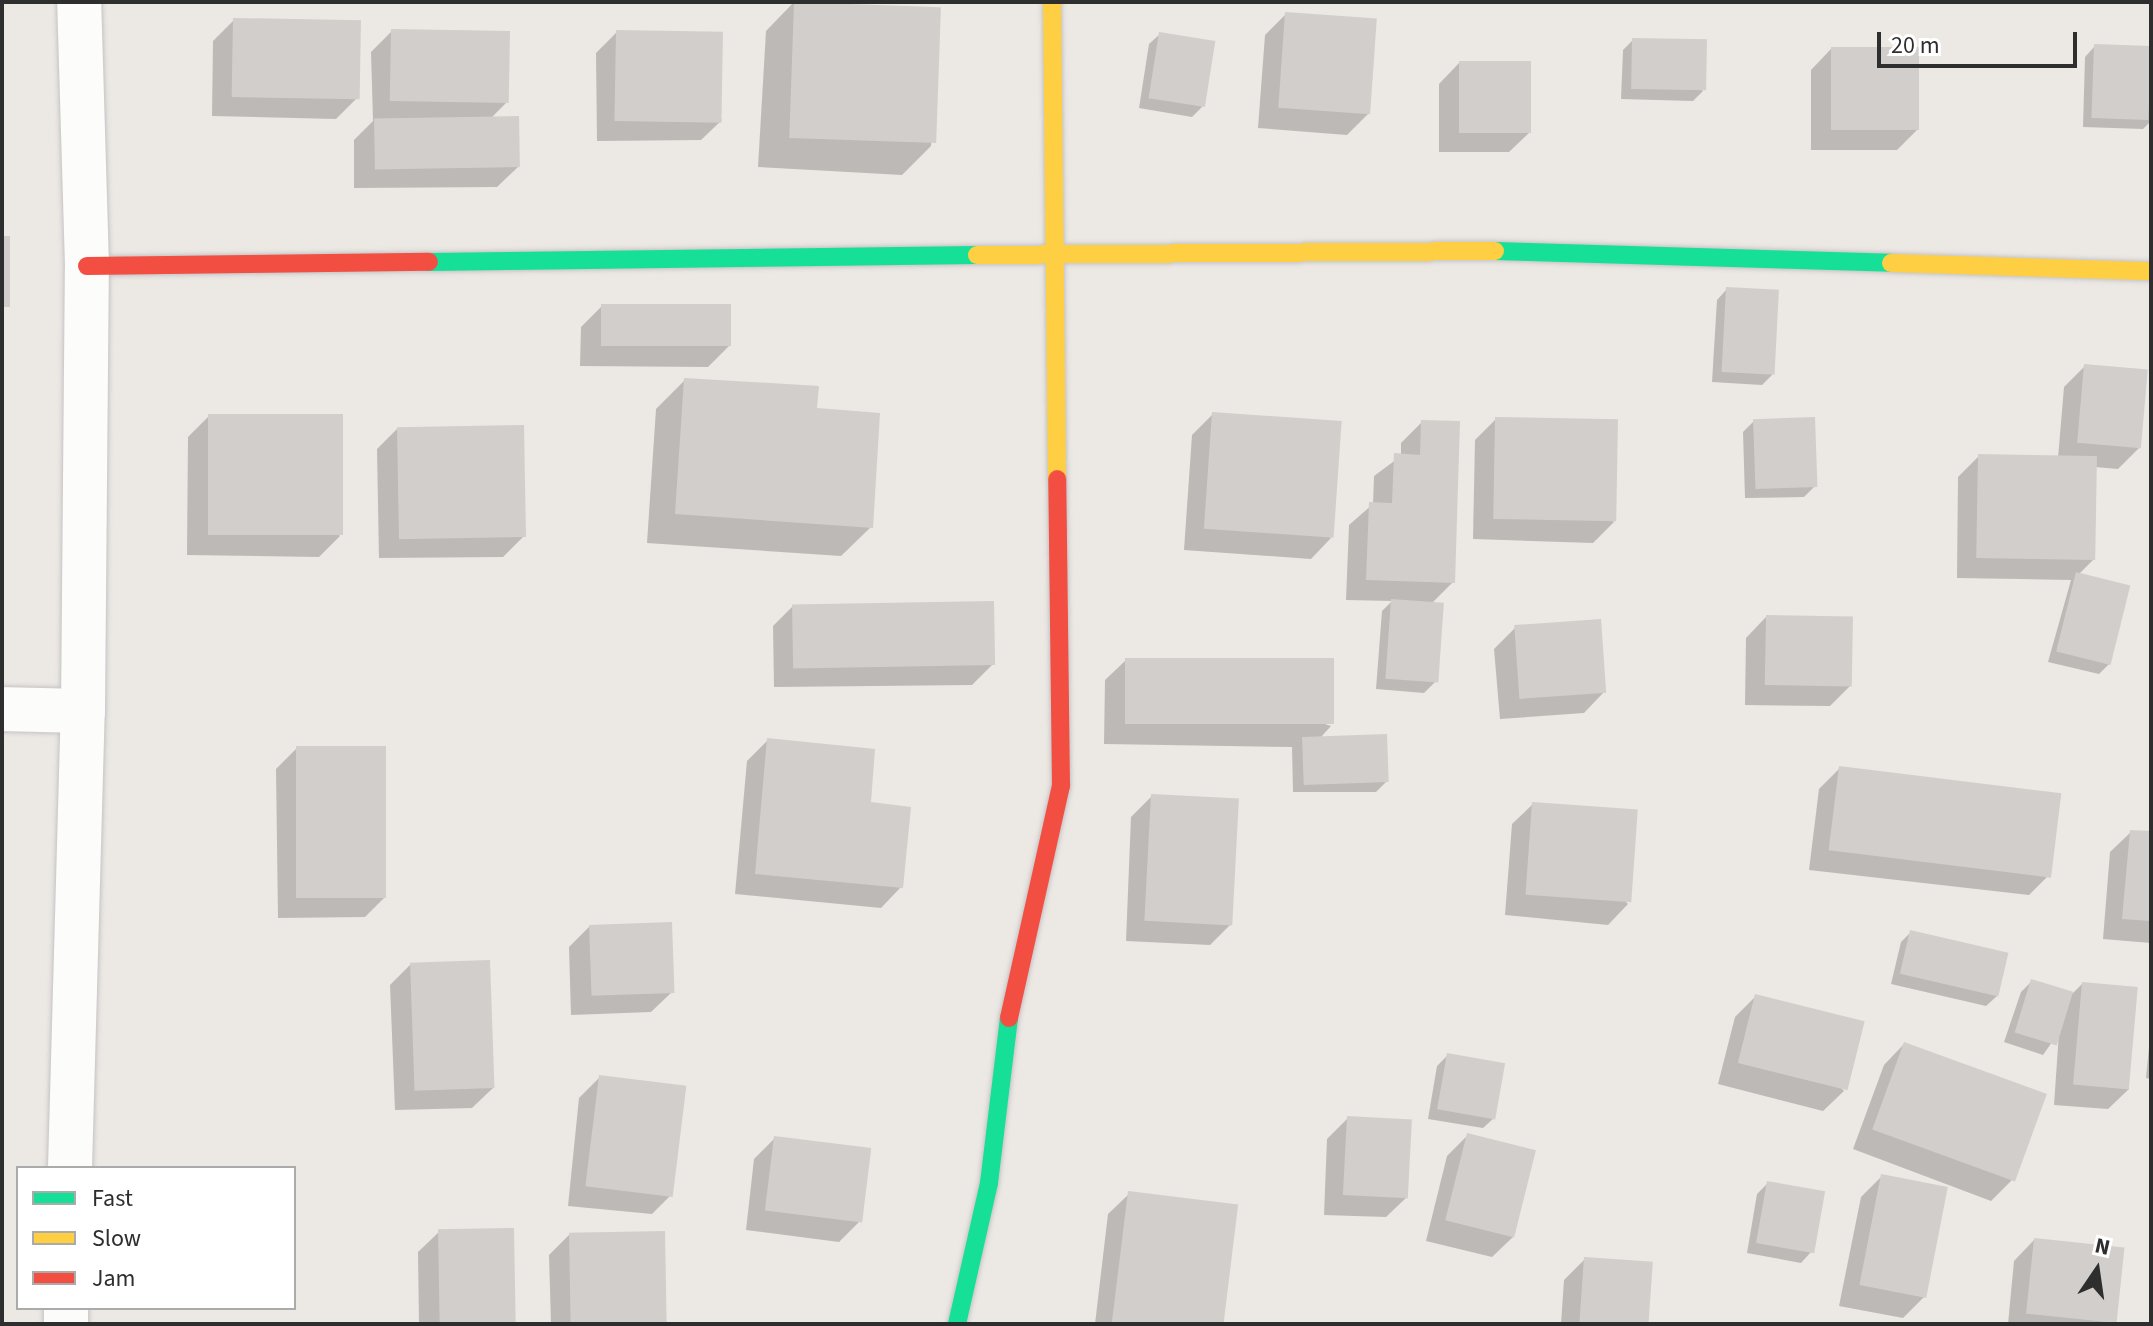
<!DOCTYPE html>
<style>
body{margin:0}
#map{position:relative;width:2153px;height:1326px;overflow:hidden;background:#ece8e4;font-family:"Source Sans 3",sans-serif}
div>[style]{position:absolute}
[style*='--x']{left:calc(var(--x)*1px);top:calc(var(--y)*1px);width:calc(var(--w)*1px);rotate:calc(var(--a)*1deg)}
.shadow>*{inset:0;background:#0003}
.building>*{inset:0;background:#d1cecb;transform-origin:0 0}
.roads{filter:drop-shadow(0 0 2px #c5c4c5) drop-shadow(0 0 2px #c5c4c5)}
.street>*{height:44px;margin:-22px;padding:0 22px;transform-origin:22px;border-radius:22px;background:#fcfcfb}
.fast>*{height:18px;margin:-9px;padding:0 9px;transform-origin:9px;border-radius:9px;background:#16e098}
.slow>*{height:18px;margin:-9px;padding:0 9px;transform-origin:9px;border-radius:9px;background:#ffcf43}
.jam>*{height:18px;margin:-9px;padding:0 9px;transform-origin:9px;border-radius:9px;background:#f24e42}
span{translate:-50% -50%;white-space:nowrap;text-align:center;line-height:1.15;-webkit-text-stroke:8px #fff;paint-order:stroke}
.frame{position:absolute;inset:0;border:4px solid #2e2e2e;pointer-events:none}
.legend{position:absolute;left:16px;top:1166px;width:280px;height:144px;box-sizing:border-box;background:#fff;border:2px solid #ababab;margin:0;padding:10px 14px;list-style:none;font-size:24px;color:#2e2e2e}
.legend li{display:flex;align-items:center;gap:16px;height:40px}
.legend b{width:40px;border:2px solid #ababab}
.north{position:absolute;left:2057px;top:1230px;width:80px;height:80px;-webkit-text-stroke:6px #fff;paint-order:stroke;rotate:13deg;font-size:22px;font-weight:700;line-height:32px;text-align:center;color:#2e2e2e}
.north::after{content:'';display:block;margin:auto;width:28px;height:36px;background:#2e2e2e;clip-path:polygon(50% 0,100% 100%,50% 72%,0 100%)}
.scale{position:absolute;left:1877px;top:32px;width:200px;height:36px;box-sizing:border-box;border:4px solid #2e2e2e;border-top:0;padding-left:10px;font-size:24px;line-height:28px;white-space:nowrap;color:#2e2e2e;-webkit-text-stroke:6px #fff;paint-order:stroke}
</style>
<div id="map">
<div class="shadow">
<div style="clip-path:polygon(794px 2px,939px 10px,931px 146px,902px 175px,758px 167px,766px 31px)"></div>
<div style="clip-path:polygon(1286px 14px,1368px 114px,1347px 135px,1258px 128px,1265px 35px)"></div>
<div style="clip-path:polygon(234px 20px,357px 98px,336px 119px,212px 116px,213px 41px)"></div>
<div style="clip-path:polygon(392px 31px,506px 103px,491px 118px,518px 167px,497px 187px,354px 188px,354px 140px,373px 121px,371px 52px)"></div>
<div style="clip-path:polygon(617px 32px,722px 120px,701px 140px,597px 141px,596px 53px)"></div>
<div style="clip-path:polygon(1160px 34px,1202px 107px,1192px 117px,1139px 108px,1149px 44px)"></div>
<div style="clip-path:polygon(1633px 40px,1703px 91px,1693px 101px,1621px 99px,1623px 50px)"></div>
<div style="clip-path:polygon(2095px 46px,2151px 48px,2151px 121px,2143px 129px,2083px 127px,2085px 57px)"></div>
<div style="clip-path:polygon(1831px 49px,1918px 129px,1897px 150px,1811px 150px,1811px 70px)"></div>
<div style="clip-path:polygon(1459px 63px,1530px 132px,1509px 152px,1439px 152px,1439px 84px)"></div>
<div style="clip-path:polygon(1727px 289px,1772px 375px,1762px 385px,1712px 382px,1717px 300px)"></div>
<div style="clip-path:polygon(602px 306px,729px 346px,708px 367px,580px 366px,581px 327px)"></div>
<div style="clip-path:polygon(2085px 366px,2139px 448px,2118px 469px,2095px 467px,2094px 559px,2078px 575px,2110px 663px,2099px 674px,2048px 662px,2071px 580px,1957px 578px,1958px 477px,1979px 456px,2058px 458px,2064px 387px)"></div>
<div style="clip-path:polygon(685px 380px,871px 527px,841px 556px,647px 543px,656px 409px)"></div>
<div style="clip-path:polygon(1213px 414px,1331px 538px,1311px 559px,1184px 550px,1192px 435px)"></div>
<div style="clip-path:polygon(209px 416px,340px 536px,319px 557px,187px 555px,188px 437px)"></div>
<div style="clip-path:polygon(1495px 420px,1614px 522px,1593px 543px,1473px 539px,1475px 440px)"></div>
<div style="clip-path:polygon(1754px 421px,1815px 486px,1804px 497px,1745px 498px,1743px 432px)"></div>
<div style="clip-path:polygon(1422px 422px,1453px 582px,1431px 604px,1435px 682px,1424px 693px,1376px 689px,1382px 611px,1392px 601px,1346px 600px,1349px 525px,1373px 504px,1374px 476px,1401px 456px,1401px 443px)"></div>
<div style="clip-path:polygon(398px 428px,523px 537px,503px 557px,379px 558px,377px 449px)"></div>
<div style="clip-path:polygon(793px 606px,993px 664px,972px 685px,774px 687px,773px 626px)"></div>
<div style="clip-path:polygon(1766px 617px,1851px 685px,1830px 706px,1745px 705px,1746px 638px)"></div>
<div style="clip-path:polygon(1515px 628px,1604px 692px,1584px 713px,1500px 719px,1494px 649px)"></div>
<div style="clip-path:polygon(1126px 660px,1331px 726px,1321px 737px,1387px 781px,1376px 792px,1293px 792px,1292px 747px,1104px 744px,1105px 680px)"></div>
<div style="clip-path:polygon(768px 740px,869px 804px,901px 887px,881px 908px,735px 894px,747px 761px)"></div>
<div style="clip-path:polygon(297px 748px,386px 896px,365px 917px,278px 918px,276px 769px)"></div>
<div style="clip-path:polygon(1840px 768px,2050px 874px,2029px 895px,1809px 870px,1819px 789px)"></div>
<div style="clip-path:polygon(1152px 796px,1231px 924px,1210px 945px,1126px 941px,1131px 817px)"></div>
<div style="clip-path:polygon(1533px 804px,1628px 904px,1608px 925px,1505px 915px,1512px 824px)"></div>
<div style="clip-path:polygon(2131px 832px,2151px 833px,2151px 943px,2103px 939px,2110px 852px)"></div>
<div style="clip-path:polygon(590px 926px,672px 992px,651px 1012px,571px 1015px,569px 947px)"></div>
<div style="clip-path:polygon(1911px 932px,1997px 996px,1986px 1006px,1891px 984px,1901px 942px)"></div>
<div style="clip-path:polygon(411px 964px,493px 1088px,472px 1108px,395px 1110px,390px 985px)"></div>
<div style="clip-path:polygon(2032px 981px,2072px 994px,2082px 984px,2129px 1089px,2108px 1109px,2054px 1105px,2059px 1032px,2043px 1055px,2004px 1042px,2021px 992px)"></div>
<div style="clip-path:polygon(1756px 996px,1844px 1091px,1823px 1111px,1718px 1084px,1735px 1017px)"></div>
<div style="clip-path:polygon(2151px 1027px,2151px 1079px,2146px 1078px)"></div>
<div style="clip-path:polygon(1904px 1044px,2012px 1180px,1991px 1201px,1853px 1149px,1884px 1065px)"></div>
<div style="clip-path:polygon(1448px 1055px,1494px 1118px,1483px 1128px,1428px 1119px,1437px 1066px)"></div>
<div style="clip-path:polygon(600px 1077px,672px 1194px,652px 1214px,568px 1206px,579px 1098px)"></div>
<div style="clip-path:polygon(1348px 1118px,1407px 1197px,1386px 1217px,1324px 1215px,1327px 1139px)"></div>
<div style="clip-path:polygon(1468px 1135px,1513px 1237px,1492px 1257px,1426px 1241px,1447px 1156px)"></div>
<div style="clip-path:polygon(775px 1138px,860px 1221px,839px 1242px,746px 1230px,754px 1159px)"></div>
<div style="clip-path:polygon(1882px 1176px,1924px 1297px,1903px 1318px,1839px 1306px,1861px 1197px)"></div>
<div style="clip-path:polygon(1768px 1183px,1811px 1252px,1801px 1263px,1747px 1253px,1757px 1194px)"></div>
<div style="clip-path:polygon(1129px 1194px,1223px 1324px,1095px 1324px,1108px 1214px)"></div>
<div style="clip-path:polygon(439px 1232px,513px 1324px,419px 1324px,418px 1252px)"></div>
<div style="clip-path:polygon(570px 1234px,665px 1324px,551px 1324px,549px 1255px)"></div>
<div style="clip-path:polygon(2034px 1240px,2116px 1322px,2114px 1324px,2008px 1324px,2014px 1261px)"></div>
<div style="clip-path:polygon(1585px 1259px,1647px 1324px,1561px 1324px,1564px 1280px)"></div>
</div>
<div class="building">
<div style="left:794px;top:2px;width:147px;height:136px;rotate:2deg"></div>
<div style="left:1285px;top:12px;width:92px;height:96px;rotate:4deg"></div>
<div style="left:233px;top:18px;width:128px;height:79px;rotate:1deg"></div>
<div style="left:391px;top:29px;width:119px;height:72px;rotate:1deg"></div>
<div style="left:616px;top:30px;width:107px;height:91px;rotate:1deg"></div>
<div style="left:1159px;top:32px;width:57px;height:67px;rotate:9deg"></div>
<div style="left:1632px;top:38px;width:75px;height:51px;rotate:1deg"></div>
<div style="left:2094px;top:44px;width:57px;height:74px;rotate:2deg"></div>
<div style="left:1831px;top:47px;width:88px;height:83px"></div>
<div style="left:1459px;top:61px;width:72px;height:72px"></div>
<div style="left:519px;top:116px;width:51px;height:145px;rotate:89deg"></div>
<div style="left:2px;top:236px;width:8px;height:71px"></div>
<div style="left:1726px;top:287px;width:53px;height:85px;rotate:3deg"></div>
<div style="left:601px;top:304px;width:130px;height:42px"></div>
<div style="left:2084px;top:364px;width:64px;height:79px;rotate:5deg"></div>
<div style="clip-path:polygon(684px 378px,819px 386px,817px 408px,880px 413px,873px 528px,675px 514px)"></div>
<div style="left:1212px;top:412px;width:130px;height:117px;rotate:4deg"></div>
<div style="left:208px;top:414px;width:135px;height:121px"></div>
<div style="left:1495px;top:417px;width:123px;height:102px;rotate:1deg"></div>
<div style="left:1815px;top:417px;width:70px;height:62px;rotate:88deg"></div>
<div style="clip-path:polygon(1421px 420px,1460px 421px,1455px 583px,1366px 580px,1369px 502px,1392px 503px,1394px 453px,1420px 455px)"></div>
<div style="left:524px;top:425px;width:112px;height:127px;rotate:89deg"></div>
<div style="left:1978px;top:454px;width:119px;height:104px;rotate:1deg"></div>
<div style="left:2076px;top:572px;width:56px;height:82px;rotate:14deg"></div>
<div style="left:1391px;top:599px;width:53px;height:80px;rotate:4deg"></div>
<div style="left:994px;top:601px;width:64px;height:202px;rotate:89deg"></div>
<div style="left:1766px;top:615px;width:87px;height:70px;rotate:1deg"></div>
<div style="left:1601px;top:619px;width:74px;height:87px;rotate:86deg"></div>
<div style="left:1125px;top:658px;width:209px;height:66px"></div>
<div style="left:1387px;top:734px;width:48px;height:85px;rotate:88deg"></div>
<div style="clip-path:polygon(767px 738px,875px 749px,871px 802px,911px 807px,903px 888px,755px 874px)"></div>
<div style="left:296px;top:746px;width:90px;height:152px"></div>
<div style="left:1839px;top:766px;width:224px;height:85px;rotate:7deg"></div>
<div style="left:1151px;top:794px;width:88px;height:127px;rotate:3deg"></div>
<div style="left:1532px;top:802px;width:106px;height:93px;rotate:4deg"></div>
<div style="clip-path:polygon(2130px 830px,2151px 831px,2151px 921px,2122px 919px)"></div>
<div style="left:672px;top:922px;width:71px;height:83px;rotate:88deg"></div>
<div style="left:1910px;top:930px;width:101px;height:45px;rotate:13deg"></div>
<div style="left:490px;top:960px;width:128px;height:80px;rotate:88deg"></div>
<div style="left:2031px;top:979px;width:44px;height:56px;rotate:17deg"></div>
<div style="left:2082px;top:982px;width:56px;height:103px;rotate:5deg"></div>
<div style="left:1755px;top:994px;width:113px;height:71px;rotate:14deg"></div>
<div style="left:1904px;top:1042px;width:152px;height:93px;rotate:20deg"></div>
<div style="left:1447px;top:1053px;width:59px;height:57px;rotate:10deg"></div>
<div style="left:599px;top:1075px;width:88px;height:112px;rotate:7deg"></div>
<div style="left:1347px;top:1116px;width:65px;height:79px;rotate:3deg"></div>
<div style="left:1467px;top:1133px;width:71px;height:90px;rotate:14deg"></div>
<div style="left:774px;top:1136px;width:98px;height:75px;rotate:7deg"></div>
<div style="left:1881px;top:1174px;width:68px;height:113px;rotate:11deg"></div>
<div style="left:1767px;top:1181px;width:59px;height:63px;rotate:10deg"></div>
<div style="left:1128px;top:1191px;width:111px;height:134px;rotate:7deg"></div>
<div style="left:514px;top:1228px;width:96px;height:76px;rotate:89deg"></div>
<div style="left:665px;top:1231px;width:93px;height:96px;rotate:89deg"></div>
<div style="left:2034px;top:1238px;width:91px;height:76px;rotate:6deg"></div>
<div style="left:1584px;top:1257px;width:69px;height:67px;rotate:4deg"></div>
</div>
<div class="roads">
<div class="street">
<div style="--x:2;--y:709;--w:81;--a:1.4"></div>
<div style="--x:70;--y:1168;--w:457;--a:-88.4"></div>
<div style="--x:83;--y:711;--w:445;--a:-89.5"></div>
<div style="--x:87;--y:266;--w:264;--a:-91.7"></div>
<div style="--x:66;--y:1324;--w:16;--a:-90"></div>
</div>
<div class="fast">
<div style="--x:1495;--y:251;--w:396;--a:1.7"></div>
<div style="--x:429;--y:262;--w:548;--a:-0.73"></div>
<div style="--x:957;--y:1324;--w:145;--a:-77.2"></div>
<div style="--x:989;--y:1183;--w:166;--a:-83.1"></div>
</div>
<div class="slow">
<div style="--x:1052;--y:2;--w:477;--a:89.4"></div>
<div style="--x:977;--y:255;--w:518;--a:-0.44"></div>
<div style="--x:1891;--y:263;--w:260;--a:1.8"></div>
</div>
<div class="jam">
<div style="--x:87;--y:266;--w:342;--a:-0.7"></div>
<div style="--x:1009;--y:1018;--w:238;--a:-77.4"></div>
<div style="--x:1061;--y:786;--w:307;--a:-90.7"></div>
</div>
</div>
<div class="frame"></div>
<ul class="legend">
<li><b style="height:10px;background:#16e098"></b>Fast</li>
<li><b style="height:10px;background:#ffcf43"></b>Slow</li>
<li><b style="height:10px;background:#f24e42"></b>Jam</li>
</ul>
<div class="north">N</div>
<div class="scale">20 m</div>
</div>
